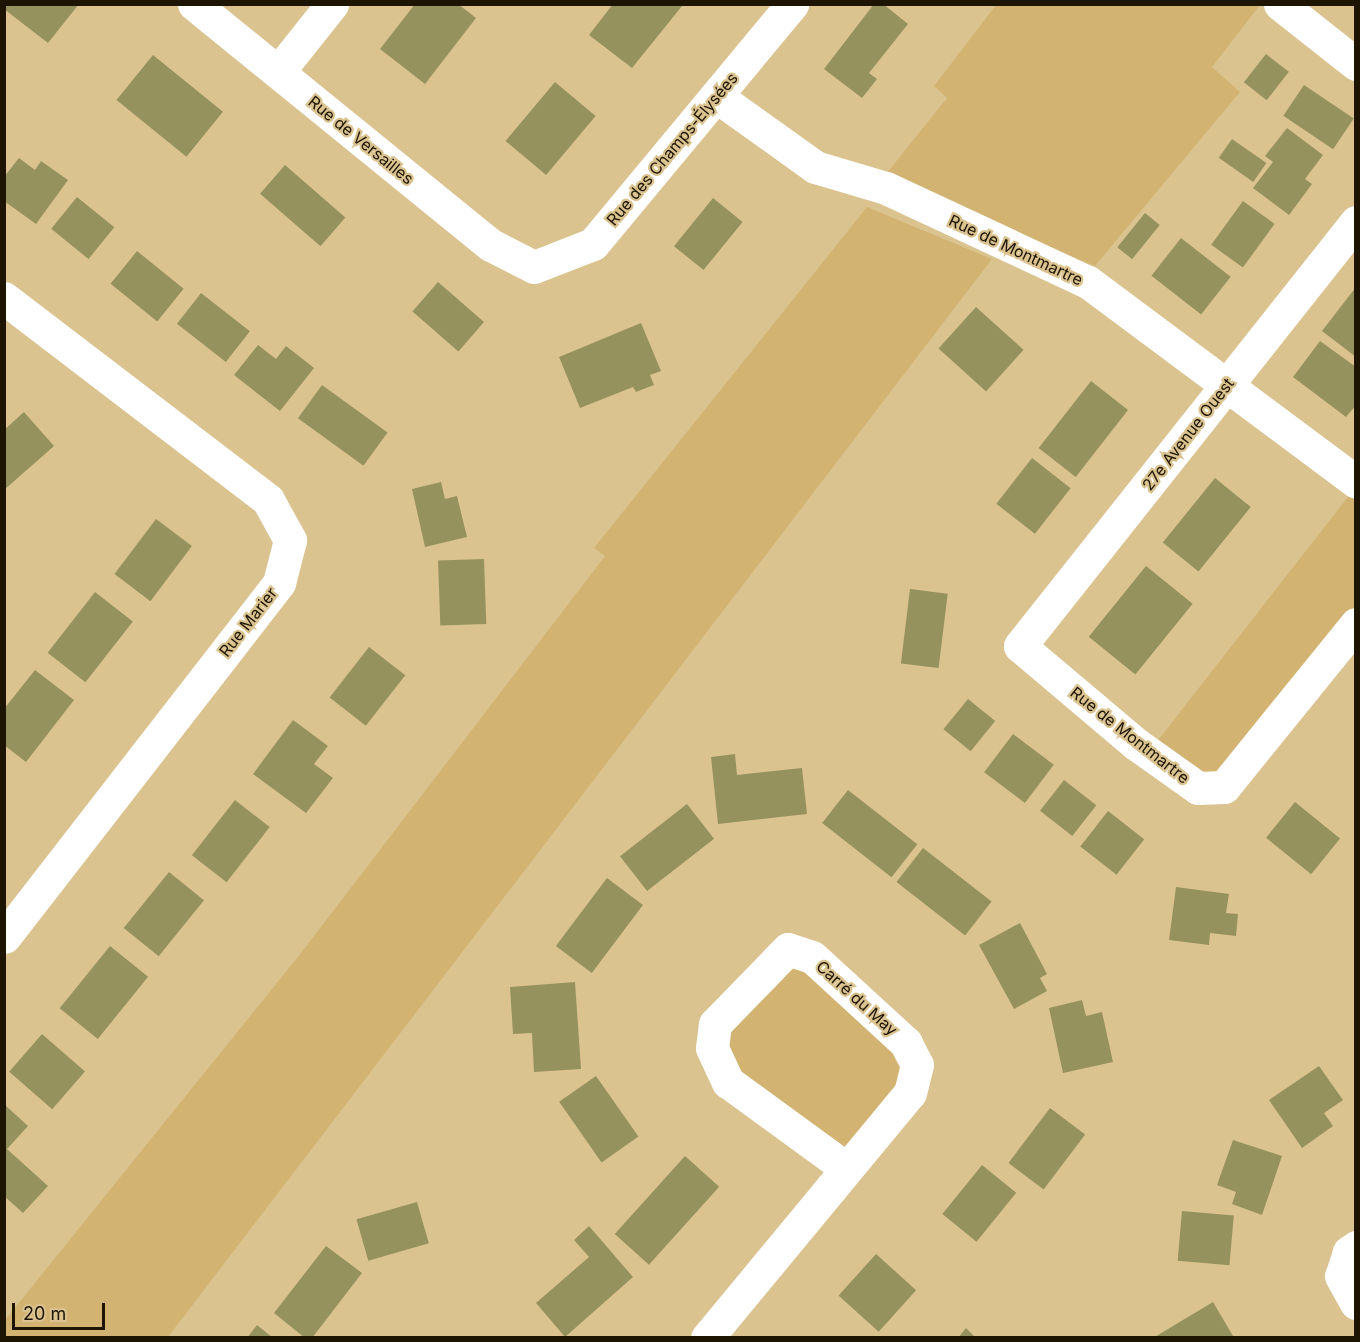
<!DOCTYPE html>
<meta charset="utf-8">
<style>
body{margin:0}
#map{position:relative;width:1360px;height:1342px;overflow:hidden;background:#dbc390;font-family:Inter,sans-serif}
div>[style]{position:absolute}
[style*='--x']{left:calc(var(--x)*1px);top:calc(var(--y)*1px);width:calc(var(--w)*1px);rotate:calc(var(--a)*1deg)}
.green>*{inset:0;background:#d2b372}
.building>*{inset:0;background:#96925e;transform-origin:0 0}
.minor>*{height:33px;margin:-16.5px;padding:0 16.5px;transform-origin:16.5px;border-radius:16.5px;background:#fff}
span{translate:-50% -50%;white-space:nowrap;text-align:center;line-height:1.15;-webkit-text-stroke:4.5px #dbc390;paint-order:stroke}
.street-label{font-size:16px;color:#1d1502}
.frame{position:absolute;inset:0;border:6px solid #1d1502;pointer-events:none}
.scale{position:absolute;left:12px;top:1303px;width:93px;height:27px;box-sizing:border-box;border:3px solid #1d1502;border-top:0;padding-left:8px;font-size:18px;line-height:21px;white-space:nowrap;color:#1d1502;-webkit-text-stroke:4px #dbc390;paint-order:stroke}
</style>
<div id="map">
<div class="green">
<div style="clip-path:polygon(996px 5px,1260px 5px,1212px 67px,1240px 92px,1095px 266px,882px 179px,947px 98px,934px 86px)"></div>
<div style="clip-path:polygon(867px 207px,992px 259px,168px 1337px,5px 1337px,5px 1320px,301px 953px,605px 556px,594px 548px)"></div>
<div style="clip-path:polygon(1355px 488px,1355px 610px,1218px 781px,1152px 748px)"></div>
<div style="clip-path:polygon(788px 949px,917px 1065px,846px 1168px,728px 1082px,715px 1024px)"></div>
</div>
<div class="building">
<div style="clip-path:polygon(4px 4px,79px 4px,48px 43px,4px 9px)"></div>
<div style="clip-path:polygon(415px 4px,458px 4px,476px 18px,425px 84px,380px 49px)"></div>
<div style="clip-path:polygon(613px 4px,680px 4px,682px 6px,632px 68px,589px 35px)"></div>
<div style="clip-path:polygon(874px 4px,883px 4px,908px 24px,869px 73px,877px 79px,862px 98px,824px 69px)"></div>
<div style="left:1266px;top:54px;width:29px;height:36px;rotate:38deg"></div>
<div style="left:153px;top:55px;width:90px;height:58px;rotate:39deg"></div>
<div style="left:555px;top:82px;width:53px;height:77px;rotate:40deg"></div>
<div style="left:1304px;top:85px;width:60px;height:37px;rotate:34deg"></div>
<div style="clip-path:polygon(1287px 128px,1323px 155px,1305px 179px,1312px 184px,1289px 215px,1253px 188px,1273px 162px,1265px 156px)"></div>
<div style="left:1232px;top:139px;width:42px;height:23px;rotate:35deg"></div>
<div style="clip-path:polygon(19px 158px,35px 170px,41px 161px,68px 180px,36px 224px,4px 201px,4px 177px)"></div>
<div style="left:285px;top:165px;width:80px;height:38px;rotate:41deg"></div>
<div style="left:77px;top:197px;width:48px;height:41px;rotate:39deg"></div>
<div style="left:713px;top:198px;width:38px;height:62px;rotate:39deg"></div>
<div style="left:1243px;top:201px;width:39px;height:54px;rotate:36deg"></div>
<div style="left:1145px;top:213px;width:19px;height:44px;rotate:39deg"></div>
<div style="left:1181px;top:238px;width:63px;height:48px;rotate:38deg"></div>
<div style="left:137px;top:251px;width:60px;height:42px;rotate:39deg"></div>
<div style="left:438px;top:282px;width:61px;height:39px;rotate:41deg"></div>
<div style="clip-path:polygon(1356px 287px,1356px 357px,1322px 331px)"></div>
<div style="left:201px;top:293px;width:62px;height:39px;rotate:38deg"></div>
<div style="left:976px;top:307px;width:64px;height:56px;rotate:42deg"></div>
<div style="clip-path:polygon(641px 323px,661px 371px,650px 375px,654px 385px,636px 392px,633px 387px,580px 408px,559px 357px)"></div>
<div style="clip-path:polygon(1320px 341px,1356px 367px,1356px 405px,1346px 417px,1293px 377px)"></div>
<div style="clip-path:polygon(258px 345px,276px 359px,286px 346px,314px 368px,280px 411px,234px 375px)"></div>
<div style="left:1091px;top:381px;width:47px;height:85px;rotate:38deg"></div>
<div style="left:322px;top:385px;width:81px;height:41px;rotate:36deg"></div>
<div style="clip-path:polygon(24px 412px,54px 446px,4px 490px,4px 430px)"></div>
<div style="left:1032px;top:458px;width:49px;height:58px;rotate:38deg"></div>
<div style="left:1215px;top:478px;width:46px;height:83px;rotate:39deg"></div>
<div style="clip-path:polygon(441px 482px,445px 499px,457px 496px,467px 537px,425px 547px,412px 489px)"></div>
<div style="left:156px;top:519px;width:45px;height:69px;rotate:37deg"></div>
<div style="left:484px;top:559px;width:65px;height:46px;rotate:88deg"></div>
<div style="left:1146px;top:566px;width:60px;height:91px;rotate:39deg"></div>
<div style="left:910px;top:589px;width:38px;height:75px;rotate:7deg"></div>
<div style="left:95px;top:592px;width:48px;height:77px;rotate:38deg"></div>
<div style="left:369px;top:647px;width:46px;height:64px;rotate:38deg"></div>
<div style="clip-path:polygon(35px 670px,74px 700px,26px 762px,4px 745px,4px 709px)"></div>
<div style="left:968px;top:699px;width:35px;height:39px;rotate:39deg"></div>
<div style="clip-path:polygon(293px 720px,328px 746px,314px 764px,333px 778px,306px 813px,253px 774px)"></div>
<div style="left:1013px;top:734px;width:51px;height:48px;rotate:37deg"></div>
<div style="clip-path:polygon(735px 754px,737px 775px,802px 768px,807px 814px,718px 824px,711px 757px)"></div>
<div style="left:1064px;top:780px;width:41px;height:39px;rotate:38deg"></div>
<div style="left:848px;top:790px;width:88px;height:42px;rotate:38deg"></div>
<div style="left:235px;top:800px;width:44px;height:70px;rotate:38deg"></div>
<div style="left:1295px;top:802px;width:58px;height:46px;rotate:39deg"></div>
<div style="left:687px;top:804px;width:44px;height:85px;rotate:52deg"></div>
<div style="left:1108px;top:811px;width:46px;height:45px;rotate:38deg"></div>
<div style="left:923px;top:848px;width:87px;height:43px;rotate:38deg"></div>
<div style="left:169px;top:872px;width:45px;height:72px;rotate:39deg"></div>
<div style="left:607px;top:878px;width:45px;height:85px;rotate:37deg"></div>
<div style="clip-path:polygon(1176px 887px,1229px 894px,1226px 913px,1238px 914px,1236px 936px,1210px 933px,1209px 945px,1169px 940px)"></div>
<div style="clip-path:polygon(1020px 923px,1047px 974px,1040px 978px,1047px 991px,1014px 1009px,979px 945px)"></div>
<div style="left:110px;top:946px;width:49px;height:80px;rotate:39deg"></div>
<div style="clip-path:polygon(575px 982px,581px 1069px,534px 1072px,532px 1033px,513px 1034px,510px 987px)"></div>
<div style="clip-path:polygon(1082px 1000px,1086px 1016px,1102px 1012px,1113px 1062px,1063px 1073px,1049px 1008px)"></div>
<div style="left:42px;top:1034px;width:57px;height:50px;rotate:41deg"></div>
<div style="clip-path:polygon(1319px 1066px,1343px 1100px,1324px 1113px,1333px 1126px,1302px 1148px,1269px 1100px)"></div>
<div style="left:596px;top:1076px;width:74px;height:45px;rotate:55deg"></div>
<div style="clip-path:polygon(5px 1105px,28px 1126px,7px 1149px,48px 1186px,23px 1213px,4px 1196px)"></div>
<div style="left:1050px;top:1108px;width:44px;height:69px;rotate:37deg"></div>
<div style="clip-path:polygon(1233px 1140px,1282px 1156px,1262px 1215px,1232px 1204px,1236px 1192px,1217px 1185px)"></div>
<div style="left:685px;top:1156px;width:46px;height:105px;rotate:42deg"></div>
<div style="left:982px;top:1165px;width:44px;height:63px;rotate:39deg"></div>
<div style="left:417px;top:1202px;width:43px;height:63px;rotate:74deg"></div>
<div style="left:1182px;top:1211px;width:52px;height:50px;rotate:5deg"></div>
<div style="clip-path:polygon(589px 1226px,633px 1277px,565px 1337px,536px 1303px,589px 1257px,574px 1240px)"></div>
<div style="clip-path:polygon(326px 1246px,362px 1273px,312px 1338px,305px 1338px,274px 1313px)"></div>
<div style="left:876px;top:1254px;width:54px;height:56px;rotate:42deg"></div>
<div style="clip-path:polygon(1213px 1302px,1233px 1336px,1153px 1338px)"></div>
<div style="clip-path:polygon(257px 1325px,273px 1338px,247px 1338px)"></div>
<div style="clip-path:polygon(966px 1328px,976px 1338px,958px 1338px)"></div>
</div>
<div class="minor">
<div style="--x:194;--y:4;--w:382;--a:39.1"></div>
<div style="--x:491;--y:245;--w:48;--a:27.1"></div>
<div style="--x:534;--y:267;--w:63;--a:-21.3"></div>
<div style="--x:593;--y:244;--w:312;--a:-50.3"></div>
<div style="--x:1280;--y:4;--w:97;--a:38.3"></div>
<div style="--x:278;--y:72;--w:87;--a:-51.5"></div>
<div style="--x:716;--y:96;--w:122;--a:35.6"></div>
<div style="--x:815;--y:167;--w:74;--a:16.5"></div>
<div style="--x:886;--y:188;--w:223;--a:25"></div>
<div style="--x:1088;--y:282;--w:334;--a:36.7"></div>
<div style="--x:1356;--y:222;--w:541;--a:128.4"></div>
<div style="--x:1020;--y:646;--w:152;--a:40.2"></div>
<div style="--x:1136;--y:744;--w:76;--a:35.4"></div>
<div style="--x:1198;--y:788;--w:26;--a:-2"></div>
<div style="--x:1224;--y:787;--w:210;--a:-51"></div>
<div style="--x:4;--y:298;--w:332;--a:37.4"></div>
<div style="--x:268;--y:500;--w:46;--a:61.2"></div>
<div style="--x:290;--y:540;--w:44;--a:104.3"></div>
<div style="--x:279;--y:583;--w:448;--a:127.8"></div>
<div style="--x:1356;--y:1247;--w:9;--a:144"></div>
<div style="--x:1349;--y:1252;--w:25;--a:108"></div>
<div style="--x:1341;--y:1276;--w:31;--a:61"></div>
<div style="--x:707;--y:1338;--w:318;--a:-50.4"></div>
<div style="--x:910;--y:1093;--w:29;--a:-76"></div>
<div style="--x:917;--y:1065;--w:25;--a:-117"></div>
<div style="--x:906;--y:1043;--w:127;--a:-137.5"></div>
<div style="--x:812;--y:957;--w:25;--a:-162"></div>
<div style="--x:788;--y:949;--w:105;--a:134.2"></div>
<div style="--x:715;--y:1024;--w:24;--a:97"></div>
<div style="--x:712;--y:1048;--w:38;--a:65"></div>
<div style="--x:728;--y:1082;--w:146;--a:36.1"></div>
</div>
<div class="street-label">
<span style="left:361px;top:140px;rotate:39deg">Rue de Versailles</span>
<span style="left:672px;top:149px;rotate:-50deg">Rue des Champs-Élysées</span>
<span style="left:1016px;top:250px;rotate:25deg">Rue de Montmartre</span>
<span style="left:1188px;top:434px;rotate:-52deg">27e Avenue Ouest</span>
<span style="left:248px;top:622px;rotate:-52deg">Rue Marier</span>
<span style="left:1130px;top:735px;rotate:38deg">Rue de Montmartre</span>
<span style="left:857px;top:998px;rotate:42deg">Carré du May</span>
</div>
<div class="frame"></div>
<div class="scale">20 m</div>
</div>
